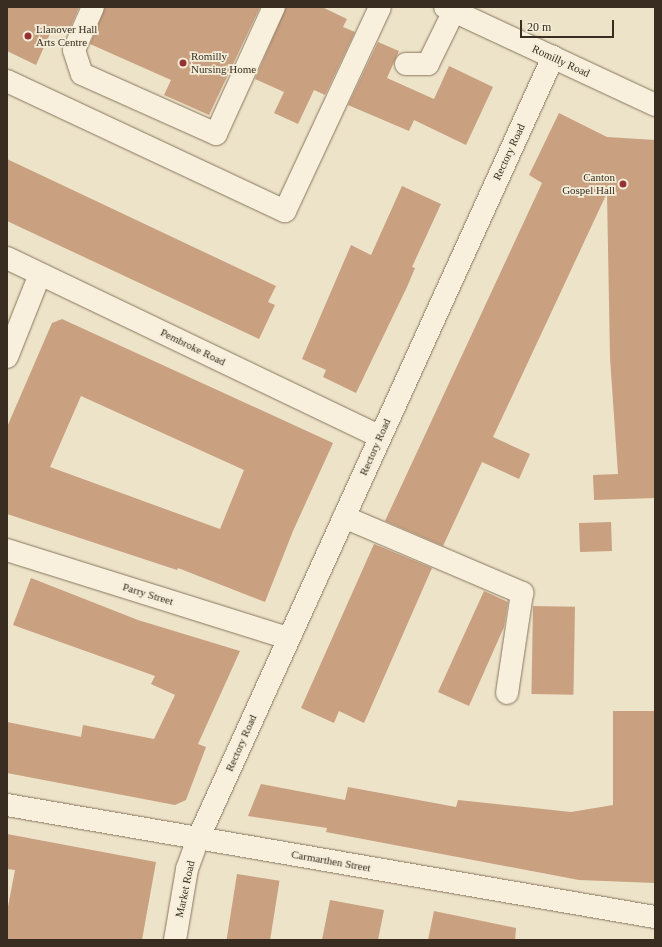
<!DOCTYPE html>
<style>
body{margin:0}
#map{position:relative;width:662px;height:947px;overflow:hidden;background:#ede3c9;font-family:"Times New Roman",serif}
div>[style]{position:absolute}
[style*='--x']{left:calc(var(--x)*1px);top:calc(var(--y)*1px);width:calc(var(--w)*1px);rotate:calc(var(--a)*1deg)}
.building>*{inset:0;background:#c9a080;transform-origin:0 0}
.roads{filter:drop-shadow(0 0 1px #88755e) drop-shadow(0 0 1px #88755e)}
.minor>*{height:22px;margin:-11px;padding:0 11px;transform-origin:11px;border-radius:11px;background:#f8f0dc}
.dots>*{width:11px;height:11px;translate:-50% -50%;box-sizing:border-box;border:2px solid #f4edd8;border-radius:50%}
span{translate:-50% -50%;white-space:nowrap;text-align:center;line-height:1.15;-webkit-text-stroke:3.5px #f4edd8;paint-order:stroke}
.poi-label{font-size:11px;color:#392d21}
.left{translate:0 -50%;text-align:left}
.right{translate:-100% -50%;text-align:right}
.street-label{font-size:11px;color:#392d21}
.frame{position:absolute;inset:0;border:8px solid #392d21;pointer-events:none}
.scale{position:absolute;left:520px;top:20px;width:94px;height:18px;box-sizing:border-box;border:2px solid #392d21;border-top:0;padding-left:5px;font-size:12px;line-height:14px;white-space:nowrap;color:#392d21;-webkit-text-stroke:3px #f4edd8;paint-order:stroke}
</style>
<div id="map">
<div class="building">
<div style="clip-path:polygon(7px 7px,79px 7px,68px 33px,53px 27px,36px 65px,7px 51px)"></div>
<div style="clip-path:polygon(105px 7px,260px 7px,209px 115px,164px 95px,171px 80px,90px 44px)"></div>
<div style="clip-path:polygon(286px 7px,322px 7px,347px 19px,343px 27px,355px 32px,325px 95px,314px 90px,298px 124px,274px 113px,284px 92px,255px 79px)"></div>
<div style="clip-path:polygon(378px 42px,399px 51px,387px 78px,434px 99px,449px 66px,493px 87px,466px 145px,414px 120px,409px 131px,348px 105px)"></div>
<div style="clip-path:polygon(559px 113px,607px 137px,655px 140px,655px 498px,594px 500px,593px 475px,618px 474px,610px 358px,607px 193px,493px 437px,530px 454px,519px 479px,482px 462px,443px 546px,385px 521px,542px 183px,529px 175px)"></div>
<div style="clip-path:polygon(7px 159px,276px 286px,268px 302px,275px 305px,259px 339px,7px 221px)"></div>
<div style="clip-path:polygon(402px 186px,441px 204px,412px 267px,415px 268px,407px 287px,356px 393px,323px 377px,326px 370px,302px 359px,351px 245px,371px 255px)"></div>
<div style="clip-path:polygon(evenodd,62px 319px,333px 443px,293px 531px,265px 602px,178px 568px,177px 570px,7px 514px,7px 427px,52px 323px,62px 319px,81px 396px,244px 470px,220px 529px,50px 467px,81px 396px)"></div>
<div style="left:611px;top:522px;width:29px;height:32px;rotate:88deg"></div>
<div style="clip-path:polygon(374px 544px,432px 568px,364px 723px,339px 711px,334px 723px,301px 708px)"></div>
<div style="clip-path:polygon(31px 578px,138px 620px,240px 651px,198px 744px,206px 747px,186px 800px,175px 805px,7px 773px,7px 722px,81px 737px,83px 725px,154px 739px,175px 695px,151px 684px,155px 676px,13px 625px)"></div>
<div style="clip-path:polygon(484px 591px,508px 602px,504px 627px,469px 706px,438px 692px)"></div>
<div style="left:533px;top:606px;width:42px;height:88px;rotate:1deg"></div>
<div style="clip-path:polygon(613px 711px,655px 711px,655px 883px,579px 880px,326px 832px,327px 828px,248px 816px,261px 784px,345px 800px,348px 787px,456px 807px,458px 800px,571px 812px,613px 805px)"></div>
<div style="clip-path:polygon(7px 834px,156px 862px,142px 940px,7px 940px,7px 912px,15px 870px,7px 869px)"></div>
<div style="left:237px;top:874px;width:43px;height:67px;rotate:9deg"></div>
<div style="clip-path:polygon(330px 900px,384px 910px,378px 940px,322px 940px)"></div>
<div style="clip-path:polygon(434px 911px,516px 928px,515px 940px,428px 940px)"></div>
</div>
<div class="roads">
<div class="minor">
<div style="--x:93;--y:7;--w:47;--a:113.8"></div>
<div style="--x:74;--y:50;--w:25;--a:72"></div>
<div style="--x:82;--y:74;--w:147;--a:24.1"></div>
<div style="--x:216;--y:134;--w:140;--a:-65.5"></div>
<div style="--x:445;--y:7;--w:232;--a:25"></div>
<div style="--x:406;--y:64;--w:22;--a:0"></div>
<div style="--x:428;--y:64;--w:59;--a:-63.9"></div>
<div style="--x:7;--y:81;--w:307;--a:25.1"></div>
<div style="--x:285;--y:211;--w:225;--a:-65"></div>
<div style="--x:7;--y:258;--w:412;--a:25.6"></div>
<div style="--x:7;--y:357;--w:89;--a:-68.3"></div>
<div style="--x:344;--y:517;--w:194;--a:23.1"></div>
<div style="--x:522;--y:593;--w:101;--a:98.5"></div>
<div style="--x:7;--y:550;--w:294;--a:17.4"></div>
<div style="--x:7;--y:805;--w:658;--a:9.81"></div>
<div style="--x:175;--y:940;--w:72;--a:-80.4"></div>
<div style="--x:187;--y:869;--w:32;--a:-70"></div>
<div style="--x:198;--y:839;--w:859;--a:-65.58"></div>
</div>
</div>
<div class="dots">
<div style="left:28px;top:36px;background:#953231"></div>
<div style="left:183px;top:63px;background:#953231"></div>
<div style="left:623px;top:184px;background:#953231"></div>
</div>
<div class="poi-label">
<span class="left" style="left:36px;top:36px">Llanover Hall<br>Arts Centre</span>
<span class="left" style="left:191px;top:63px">Romilly<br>Nursing Home</span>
<span class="right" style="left:615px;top:184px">Canton<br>Gospel Hall</span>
</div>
<div class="street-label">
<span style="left:561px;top:61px;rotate:25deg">Romilly Road</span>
<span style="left:509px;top:152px;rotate:-65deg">Rectory Road</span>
<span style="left:193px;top:347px;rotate:26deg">Pembroke Road</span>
<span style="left:375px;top:447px;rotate:-66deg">Rectory Road</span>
<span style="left:148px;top:594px;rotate:17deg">Parry Street</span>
<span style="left:241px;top:743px;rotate:-66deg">Rectory Road</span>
<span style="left:331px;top:861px;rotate:10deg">Carmarthen Street</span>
<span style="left:185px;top:889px;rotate:-78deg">Market Road</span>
</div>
<div class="frame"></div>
<div class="scale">20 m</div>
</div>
